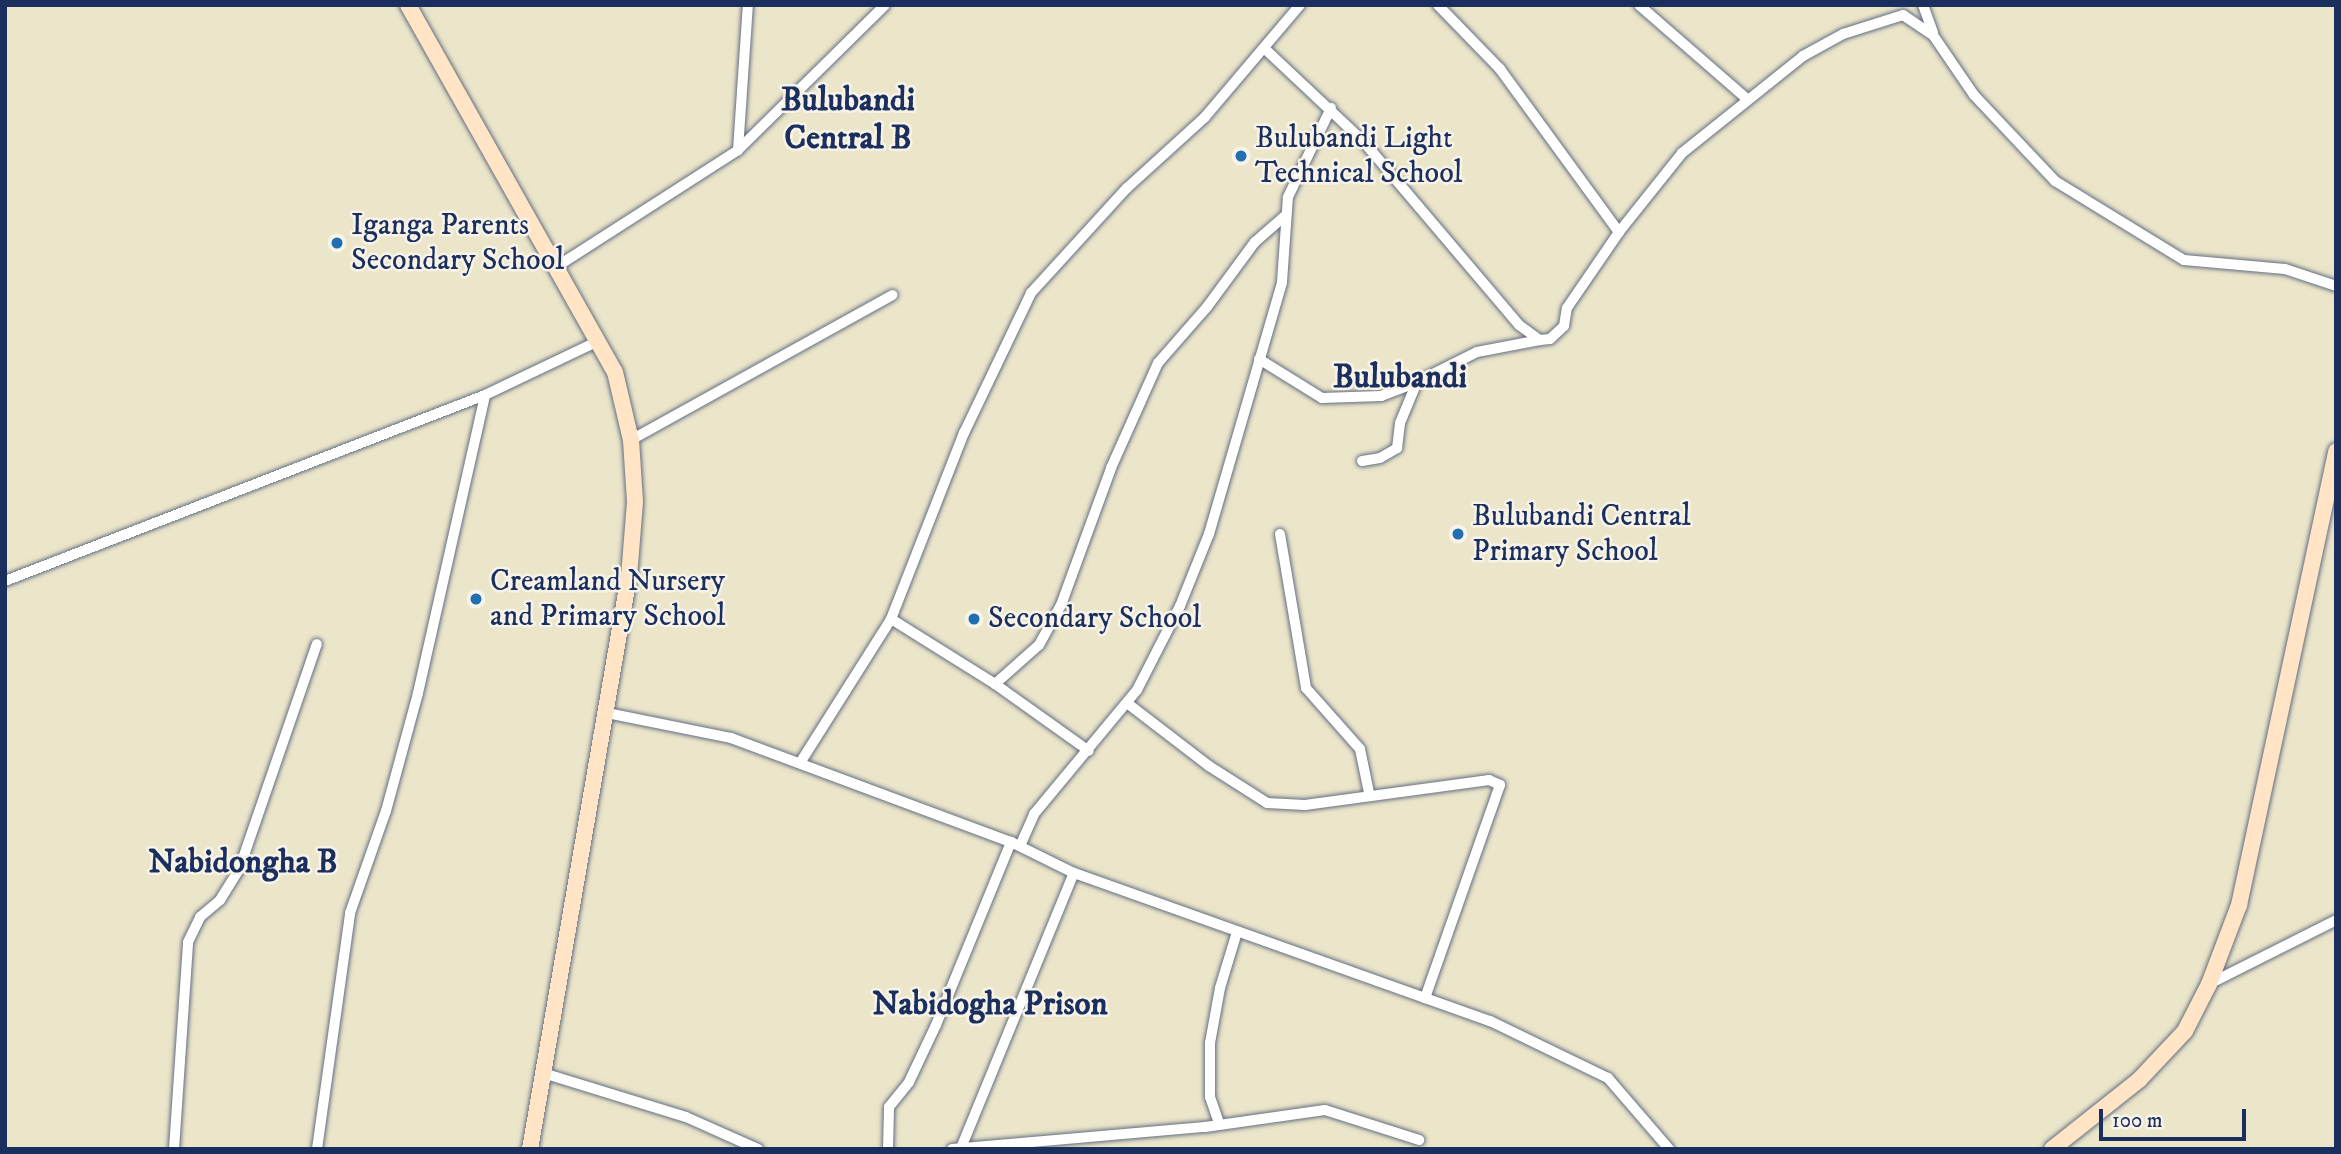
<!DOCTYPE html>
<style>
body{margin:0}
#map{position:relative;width:2341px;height:1154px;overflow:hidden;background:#ebe5c9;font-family:"IM FELL DW Pica",serif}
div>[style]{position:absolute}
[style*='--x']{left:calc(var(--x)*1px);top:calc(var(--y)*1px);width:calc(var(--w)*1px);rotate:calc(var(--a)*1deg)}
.roads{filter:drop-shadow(0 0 2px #646f83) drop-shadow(0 0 2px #646f83)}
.street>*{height:10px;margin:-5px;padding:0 5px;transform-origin:5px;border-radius:5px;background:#fff}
.secondary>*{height:16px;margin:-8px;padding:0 8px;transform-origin:8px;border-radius:8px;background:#ffe4c6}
.dots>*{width:19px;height:19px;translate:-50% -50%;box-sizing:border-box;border:4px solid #f7f3e8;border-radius:50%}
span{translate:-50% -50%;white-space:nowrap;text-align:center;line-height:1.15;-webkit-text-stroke:5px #f7f3e8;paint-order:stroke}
.poi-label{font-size:30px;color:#1b2f5e}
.left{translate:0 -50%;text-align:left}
.quarter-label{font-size:33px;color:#1b2f5e;font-weight:700}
.frame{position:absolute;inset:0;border:7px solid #1b2f5e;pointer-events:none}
.scale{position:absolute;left:2099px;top:1109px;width:147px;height:32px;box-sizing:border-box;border:4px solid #1b2f5e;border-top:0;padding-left:9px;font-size:21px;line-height:24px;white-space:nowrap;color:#1b2f5e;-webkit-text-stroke:5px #f7f3e8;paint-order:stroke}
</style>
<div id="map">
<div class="roads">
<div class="street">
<div style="--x:1438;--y:5;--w:89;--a:45.9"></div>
<div style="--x:1500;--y:69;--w:202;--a:53.9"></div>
<div style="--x:1639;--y:5;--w:142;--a:41"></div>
<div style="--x:1923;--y:5;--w:29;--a:70"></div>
<div style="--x:1264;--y:48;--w:136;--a:43.2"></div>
<div style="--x:1363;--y:141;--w:241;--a:49.7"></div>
<div style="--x:1519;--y:325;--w:26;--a:36"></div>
<div style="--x:1540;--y:340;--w:10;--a:-6"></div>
<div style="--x:1550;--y:339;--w:19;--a:-43"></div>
<div style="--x:1564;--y:326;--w:18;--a:-81"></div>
<div style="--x:1567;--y:308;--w:92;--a:-55.6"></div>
<div style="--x:1619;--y:232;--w:101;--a:-51.4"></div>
<div style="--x:1682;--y:153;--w:155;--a:-38.7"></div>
<div style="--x:1803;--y:56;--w:46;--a:-28.8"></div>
<div style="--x:1843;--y:34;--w:63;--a:-17.6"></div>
<div style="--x:1903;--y:15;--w:36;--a:34"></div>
<div style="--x:1933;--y:35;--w:73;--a:55.7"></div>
<div style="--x:1974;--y:95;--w:118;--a:46.7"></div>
<div style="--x:2055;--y:181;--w:151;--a:31.5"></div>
<div style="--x:2184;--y:260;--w:101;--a:5.1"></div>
<div style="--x:2285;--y:269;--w:54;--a:18.4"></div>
<div style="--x:738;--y:150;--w:145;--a:-86.1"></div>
<div style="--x:556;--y:267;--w:216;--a:-32.7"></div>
<div style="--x:738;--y:150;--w:206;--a:-44.6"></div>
<div style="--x:1259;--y:359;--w:74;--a:31.8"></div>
<div style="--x:1322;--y:398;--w:59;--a:-1.9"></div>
<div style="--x:1381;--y:396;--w:39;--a:-21"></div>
<div style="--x:631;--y:440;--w:299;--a:-29"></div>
<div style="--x:1362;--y:461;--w:18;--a:-9"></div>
<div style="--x:1380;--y:458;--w:20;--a:-30"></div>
<div style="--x:1397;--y:448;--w:25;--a:-83"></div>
<div style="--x:1400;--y:423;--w:44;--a:-67.5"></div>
<div style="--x:1417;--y:382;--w:67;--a:-26.6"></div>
<div style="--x:1477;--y:352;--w:64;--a:-10.8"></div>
<div style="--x:1280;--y:534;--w:156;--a:80.4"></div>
<div style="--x:1306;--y:688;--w:81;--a:48.5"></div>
<div style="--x:1360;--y:749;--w:45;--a:78.4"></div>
<div style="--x:5;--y:581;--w:515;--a:-21.18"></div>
<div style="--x:485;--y:395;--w:125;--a:-25.5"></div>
<div style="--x:891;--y:619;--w:123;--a:32"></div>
<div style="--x:995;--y:684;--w:115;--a:35.5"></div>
<div style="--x:995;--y:684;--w:59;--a:-41.6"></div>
<div style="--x:1039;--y:645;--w:46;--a:-61.2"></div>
<div style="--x:1061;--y:605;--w:146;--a:-69.9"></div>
<div style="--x:1111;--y:468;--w:115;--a:-65.9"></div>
<div style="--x:1158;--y:363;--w:74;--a:-48.8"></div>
<div style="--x:1207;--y:307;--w:81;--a:-53.6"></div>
<div style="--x:1255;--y:242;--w:41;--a:-41.1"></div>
<div style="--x:1127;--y:703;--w:103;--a:37.5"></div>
<div style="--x:1209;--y:766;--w:69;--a:32.5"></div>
<div style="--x:1267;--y:803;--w:38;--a:3"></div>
<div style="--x:1305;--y:805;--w:186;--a:-7.7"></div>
<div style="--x:1489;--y:780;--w:12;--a:24"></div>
<div style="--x:1500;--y:785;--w:226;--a:109.4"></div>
<div style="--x:607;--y:713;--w:126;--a:11.4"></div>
<div style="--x:731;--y:738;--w:299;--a:20.4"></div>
<div style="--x:1011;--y:842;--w:70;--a:26.2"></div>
<div style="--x:1074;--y:873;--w:442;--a:19.6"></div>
<div style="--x:1490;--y:1021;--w:131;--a:25.8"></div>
<div style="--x:1608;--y:1078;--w:94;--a:49.3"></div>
<div style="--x:800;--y:763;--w:170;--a:-57.7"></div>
<div style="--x:891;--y:619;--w:200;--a:-68.6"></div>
<div style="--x:964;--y:433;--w:155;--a:-64.4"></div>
<div style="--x:1031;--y:293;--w:142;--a:-47.6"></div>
<div style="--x:1127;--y:188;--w:105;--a:-42.3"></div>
<div style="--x:1205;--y:117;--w:147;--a:-49.7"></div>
<div style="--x:1020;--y:846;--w:35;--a:-66"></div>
<div style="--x:1034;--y:814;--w:161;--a:-50.3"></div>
<div style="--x:1137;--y:690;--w:94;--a:-62.9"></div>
<div style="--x:1180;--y:606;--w:78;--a:-68.1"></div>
<div style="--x:1209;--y:534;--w:262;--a:-73.8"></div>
<div style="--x:1282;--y:282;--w:85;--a:-86"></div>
<div style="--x:1288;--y:197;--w:99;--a:-64.2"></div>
<div style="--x:2209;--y:984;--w:142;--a:-26.7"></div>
<div style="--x:543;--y:1073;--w:150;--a:17.1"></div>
<div style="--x:686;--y:1117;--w:79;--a:24"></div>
<div style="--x:1219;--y:1123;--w:28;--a:-109"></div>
<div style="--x:1210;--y:1097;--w:54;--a:-90"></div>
<div style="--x:1210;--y:1043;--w:56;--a:-79.7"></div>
<div style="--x:1220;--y:988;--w:59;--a:-73.1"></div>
<div style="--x:961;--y:1148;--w:297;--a:-67.7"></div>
<div style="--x:174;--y:1149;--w:207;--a:-86.1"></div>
<div style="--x:188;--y:942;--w:28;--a:-64"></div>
<div style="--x:200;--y:917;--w:26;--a:-40"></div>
<div style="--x:220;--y:900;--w:36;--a:-58"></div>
<div style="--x:239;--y:870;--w:239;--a:-71"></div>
<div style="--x:317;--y:1149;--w:238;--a:-82"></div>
<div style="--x:350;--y:913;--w:108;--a:-70.6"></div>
<div style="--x:386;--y:811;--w:122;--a:-74.8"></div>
<div style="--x:418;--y:693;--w:305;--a:-77.3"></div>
<div style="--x:888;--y:1149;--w:42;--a:-88.6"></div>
<div style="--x:889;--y:1107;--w:32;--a:-51"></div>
<div style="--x:909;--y:1082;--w:63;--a:-64.7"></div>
<div style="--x:936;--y:1025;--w:198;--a:-67.7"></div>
<div style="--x:952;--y:1149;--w:254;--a:-5"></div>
<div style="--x:1205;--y:1127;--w:121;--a:-8.1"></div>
<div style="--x:1325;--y:1110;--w:99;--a:17.7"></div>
</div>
<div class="secondary">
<div style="--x:408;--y:5;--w:421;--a:60.6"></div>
<div style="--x:615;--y:372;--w:70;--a:76.8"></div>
<div style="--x:631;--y:440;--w:62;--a:86.3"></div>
<div style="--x:635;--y:502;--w:74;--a:94.6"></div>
<div style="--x:629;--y:576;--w:581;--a:99.8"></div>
<div style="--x:2052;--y:1149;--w:111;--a:-38.4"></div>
<div style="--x:2139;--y:1080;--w:67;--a:-46.8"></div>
<div style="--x:2185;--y:1031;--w:53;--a:-62.9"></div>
<div style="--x:2209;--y:984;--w:85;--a:-69.2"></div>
<div style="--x:2239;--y:905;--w:464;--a:-77.9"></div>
</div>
</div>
<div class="dots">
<div style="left:1241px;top:156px;background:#1f6fb2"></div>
<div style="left:337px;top:243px;background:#1f6fb2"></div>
<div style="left:1458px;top:534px;background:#1f6fb2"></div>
<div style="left:476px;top:599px;background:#1f6fb2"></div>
<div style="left:974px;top:619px;background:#1f6fb2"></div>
</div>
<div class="poi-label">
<span class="left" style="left:1255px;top:156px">Bulubandi Light<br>Technical School</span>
<span class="left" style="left:351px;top:243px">Iganga Parents<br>Secondary School</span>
<span class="left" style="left:1472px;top:534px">Bulubandi Central<br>Primary School</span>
<span class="left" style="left:490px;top:599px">Creamland Nursery<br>and Primary School</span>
<span class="left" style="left:988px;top:619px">Secondary School</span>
</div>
<div class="quarter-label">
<span style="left:848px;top:120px">Bulubandi<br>Central B</span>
<span style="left:1400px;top:378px">Bulubandi</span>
<span style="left:243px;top:863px">Nabidongha B</span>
<span style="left:990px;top:1005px">Nabidogha Prison</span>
</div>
<div class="frame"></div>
<div class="scale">100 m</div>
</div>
